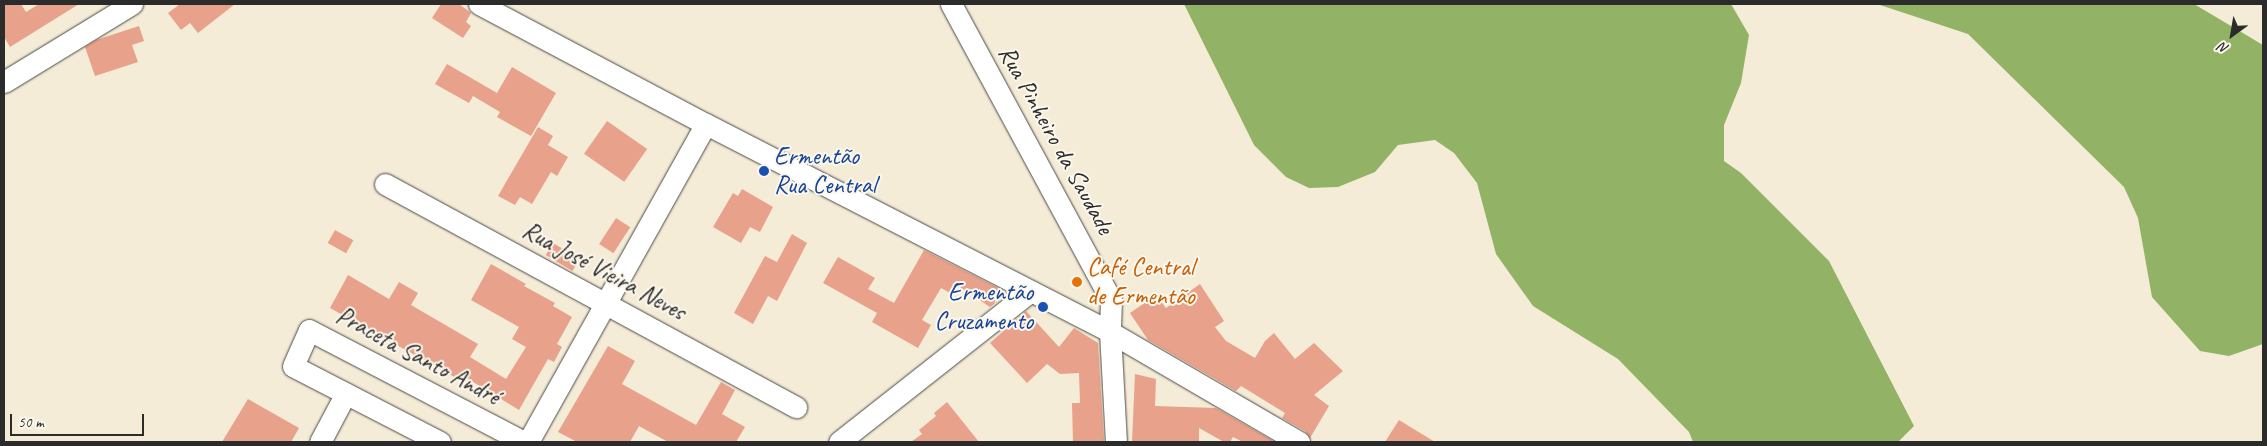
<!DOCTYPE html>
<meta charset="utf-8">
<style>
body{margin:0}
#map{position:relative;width:2267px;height:446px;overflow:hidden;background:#f5ecd7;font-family:Caveat,sans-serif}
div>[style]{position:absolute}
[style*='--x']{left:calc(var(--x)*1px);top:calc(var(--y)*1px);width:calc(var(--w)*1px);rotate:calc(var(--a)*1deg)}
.forest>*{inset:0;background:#92b266}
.building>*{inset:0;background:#e8a18a;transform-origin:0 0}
.roads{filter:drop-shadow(0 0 1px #494845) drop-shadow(0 0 1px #494845)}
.minor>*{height:21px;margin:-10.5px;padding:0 10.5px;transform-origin:10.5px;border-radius:10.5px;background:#fff}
.dots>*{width:14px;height:14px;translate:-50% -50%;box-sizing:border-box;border:2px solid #fbf7ec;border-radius:50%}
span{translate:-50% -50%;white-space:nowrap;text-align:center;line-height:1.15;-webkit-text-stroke:4px #fbf7ec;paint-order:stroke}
.street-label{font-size:25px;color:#2b2b2b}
.transit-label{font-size:25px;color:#164399}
.left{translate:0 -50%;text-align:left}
.right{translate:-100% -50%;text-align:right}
.food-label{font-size:25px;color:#c56008}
.frame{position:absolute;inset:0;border:5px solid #2b2b2b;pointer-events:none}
.north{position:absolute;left:2207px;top:10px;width:50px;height:50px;-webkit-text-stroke:4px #fbf7ec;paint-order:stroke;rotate:212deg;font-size:14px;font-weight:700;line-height:20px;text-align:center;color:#2b2b2b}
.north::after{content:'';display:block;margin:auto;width:18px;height:22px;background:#2b2b2b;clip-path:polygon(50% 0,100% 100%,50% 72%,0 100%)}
.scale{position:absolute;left:10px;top:414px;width:134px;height:22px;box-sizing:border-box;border:2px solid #2b2b2b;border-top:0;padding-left:6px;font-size:15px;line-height:18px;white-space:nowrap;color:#2b2b2b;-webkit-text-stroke:4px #fbf7ec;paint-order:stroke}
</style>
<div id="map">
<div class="forest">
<div style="clip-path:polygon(1184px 4px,1731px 4px,1749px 35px,1741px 83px,1724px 125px,1724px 161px,1741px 173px,1829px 261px,1914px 426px,1898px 442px,1693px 442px,1689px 432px,1618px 359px,1533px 306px,1496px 254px,1477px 183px,1454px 153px,1435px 140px,1398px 145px,1375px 172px,1338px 187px,1309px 188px,1286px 177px,1254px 145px)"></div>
<div style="clip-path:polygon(1877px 4px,2194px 4px,2263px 45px,2263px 344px,2229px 356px,2200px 351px,2152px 297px,2138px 218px,2124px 187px,1968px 34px)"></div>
</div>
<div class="building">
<div style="clip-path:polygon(4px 4px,21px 4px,26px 12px,39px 4px,79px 4px,10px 47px,4px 37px)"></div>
<div style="clip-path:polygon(180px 4px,235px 4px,198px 33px,190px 23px,181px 30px,168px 13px)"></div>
<div style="clip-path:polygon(441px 4px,459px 4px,471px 13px,466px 22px,471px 26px,463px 38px,432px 18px)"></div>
<div style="clip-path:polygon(139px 26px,144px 41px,132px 45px,138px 62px,95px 76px,85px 47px,96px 40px)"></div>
<div style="clip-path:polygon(447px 64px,497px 93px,512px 67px,556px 93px,531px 136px,497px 117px,500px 112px,473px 96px,469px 103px,435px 84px)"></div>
<div style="left:607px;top:121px;width:49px;height:40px;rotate:35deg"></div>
<div style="clip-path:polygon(538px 127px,553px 136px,548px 145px,568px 157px,557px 176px,551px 172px,532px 204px,520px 197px,515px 205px,498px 196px)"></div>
<div style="clip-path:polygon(742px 189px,773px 207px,760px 232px,750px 227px,741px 243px,713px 227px,733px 193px,738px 196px)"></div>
<div style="left:616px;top:218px;width:17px;height:31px;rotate:33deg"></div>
<div style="left:335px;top:230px;width:21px;height:15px;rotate:29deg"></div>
<div style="clip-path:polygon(792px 234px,807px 243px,777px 301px,768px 296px,753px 324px,734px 313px,765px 256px,777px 262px)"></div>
<div style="left:553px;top:243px;width:31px;height:14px;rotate:31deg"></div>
<div style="clip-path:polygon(924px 250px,1008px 293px,990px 307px,957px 285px,952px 294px,941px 288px,922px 320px,931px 325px,918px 348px,872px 322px,877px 313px,823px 283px,838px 257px,875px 278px,868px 289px,894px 303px)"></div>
<div style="clip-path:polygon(491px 264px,526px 284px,524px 286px,555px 303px,553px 306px,572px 317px,557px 344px,562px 347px,554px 362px,548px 359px,519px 410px,460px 374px,458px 379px,330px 308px,348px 275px,389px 299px,399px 282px,418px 293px,411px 305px,478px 344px,470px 357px,506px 379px,526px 347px,512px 339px,519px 327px,471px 300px)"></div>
<div style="clip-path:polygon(1200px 284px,1224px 321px,1215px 327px,1226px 341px,1255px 358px,1265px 341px,1274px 333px,1295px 359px,1314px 343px,1343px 371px,1314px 395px,1329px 406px,1310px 438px,1305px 431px,1282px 418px,1285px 413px,1241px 386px,1236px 391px,1148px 340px,1130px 313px,1156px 295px,1166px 308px)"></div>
<div style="clip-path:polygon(1026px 311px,1059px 347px,1074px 328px,1098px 343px,1104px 442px,1073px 442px,1072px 403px,1080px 403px,1079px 373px,1060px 374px,1047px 364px,1027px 383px,990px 343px)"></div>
<div style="clip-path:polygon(608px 346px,635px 361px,622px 384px,696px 425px,721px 382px,735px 390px,722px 414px,745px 427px,736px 442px,668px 442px,639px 426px,630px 442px,577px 442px,558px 432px)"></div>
<div style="clip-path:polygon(1135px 374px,1156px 379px,1155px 406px,1216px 408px,1275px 442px,1243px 442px,1233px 437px,1230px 442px,1224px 442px,1199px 428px,1199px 442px,1132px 442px)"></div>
<div style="clip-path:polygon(248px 399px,299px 428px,291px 442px,222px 442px)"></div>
<div style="clip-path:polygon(947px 402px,979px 442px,911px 442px,922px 434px,919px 430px,936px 416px,934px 413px)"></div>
<div style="clip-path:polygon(1399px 420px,1435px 442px,1385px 442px)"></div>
</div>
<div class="roads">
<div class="minor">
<div style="--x:479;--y:4;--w:257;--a:27.9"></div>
<div style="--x:706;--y:124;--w:454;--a:27.2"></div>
<div style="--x:1110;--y:332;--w:219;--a:30.2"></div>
<div style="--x:951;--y:4;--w:336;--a:61.6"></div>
<div style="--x:1111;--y:300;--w:32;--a:92"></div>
<div style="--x:1110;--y:332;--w:110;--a:86.9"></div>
<div style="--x:4;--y:82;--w:150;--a:-31.4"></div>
<div style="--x:385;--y:184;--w:468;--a:28.5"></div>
<div style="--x:320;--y:442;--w:55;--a:-62"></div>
<div style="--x:440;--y:442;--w:165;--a:-152.7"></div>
<div style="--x:293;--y:366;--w:39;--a:-66"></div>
<div style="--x:309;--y:330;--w:242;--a:27.5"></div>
<div style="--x:528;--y:442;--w:364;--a:-60.8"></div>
<div style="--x:839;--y:442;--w:244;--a:-38.2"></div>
</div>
</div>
<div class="dots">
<div style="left:764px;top:171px;background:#1a4fb4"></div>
<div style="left:1077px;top:282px;background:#e8710a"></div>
<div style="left:1043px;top:307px;background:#1a4fb4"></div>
</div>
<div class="street-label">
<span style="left:1056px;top:140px;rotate:61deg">Rua Pinheiro da Saudade</span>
<span style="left:604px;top:271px;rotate:28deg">Rua José Vieira Neves</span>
<span style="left:418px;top:356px;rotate:28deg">Praceta Santo André</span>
</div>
<div class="transit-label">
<span class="left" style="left:774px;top:171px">Ermentão<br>Rua Central</span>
<span class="right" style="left:1033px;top:307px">Ermentão<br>Cruzamento</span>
</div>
<div class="food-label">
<span class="left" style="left:1087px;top:282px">Café Central<br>de Ermentão</span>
</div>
<div class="frame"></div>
<div class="north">N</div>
<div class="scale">50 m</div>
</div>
